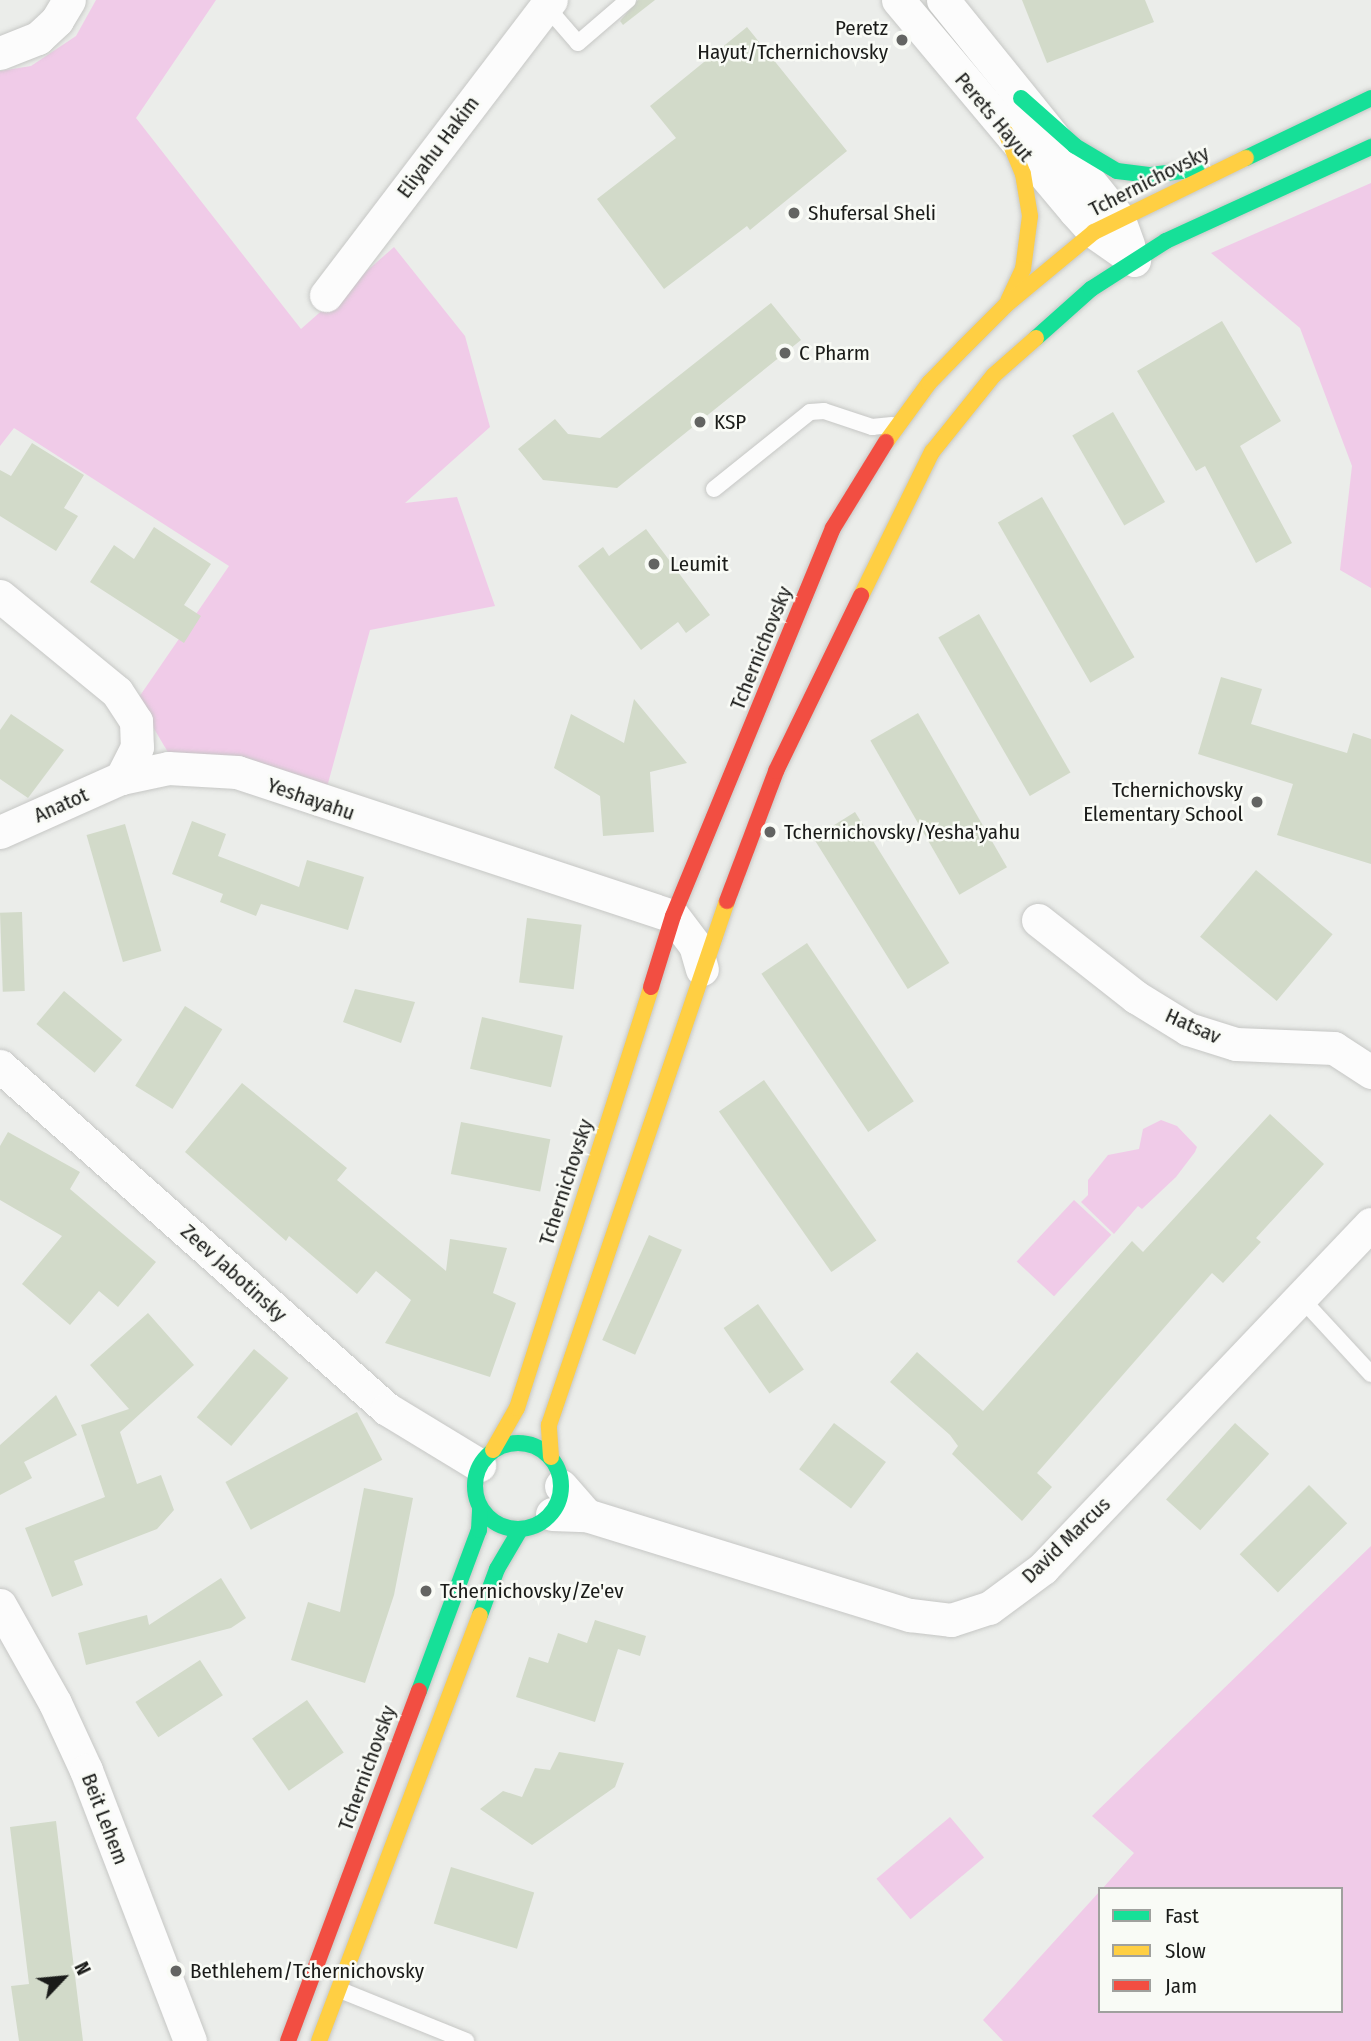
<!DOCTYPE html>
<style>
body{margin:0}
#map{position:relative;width:1371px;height:2041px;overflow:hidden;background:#ebedea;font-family:"Fira Sans Condensed",sans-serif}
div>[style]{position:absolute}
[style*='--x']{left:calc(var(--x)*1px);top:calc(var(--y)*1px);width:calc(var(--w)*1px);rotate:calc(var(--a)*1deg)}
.green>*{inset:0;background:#f0cbe8;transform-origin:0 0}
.building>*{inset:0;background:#d2dac9;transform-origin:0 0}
.roads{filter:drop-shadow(0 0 2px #c6c7c5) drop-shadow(0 0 2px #c6c7c5)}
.lane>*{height:16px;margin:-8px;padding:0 8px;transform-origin:8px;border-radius:8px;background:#fcfcfc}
.street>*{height:33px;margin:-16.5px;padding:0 16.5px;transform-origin:16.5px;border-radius:16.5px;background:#fcfcfc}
.fast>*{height:16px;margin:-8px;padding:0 8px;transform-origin:8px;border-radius:8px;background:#16e098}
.fast>.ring{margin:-8px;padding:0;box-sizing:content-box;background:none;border:16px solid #16e098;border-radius:50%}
.slow>*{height:16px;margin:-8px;padding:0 8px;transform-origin:8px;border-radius:8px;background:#ffcf43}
.jam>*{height:16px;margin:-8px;padding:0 8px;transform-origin:8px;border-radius:8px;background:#f24e42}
.dots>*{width:19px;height:19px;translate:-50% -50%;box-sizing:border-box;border:4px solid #f9fbf6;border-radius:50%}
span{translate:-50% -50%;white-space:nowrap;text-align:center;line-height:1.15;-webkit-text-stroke:5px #f9fbf6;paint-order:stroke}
.poi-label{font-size:21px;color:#1a1b19}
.right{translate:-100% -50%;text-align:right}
.left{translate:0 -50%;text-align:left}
.street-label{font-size:21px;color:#1a1b19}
.legend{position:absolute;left:1098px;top:1887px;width:245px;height:126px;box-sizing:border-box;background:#f9fbf6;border:2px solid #a0a19e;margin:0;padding:9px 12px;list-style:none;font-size:21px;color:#1a1b19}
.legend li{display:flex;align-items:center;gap:14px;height:35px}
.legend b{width:35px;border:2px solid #a0a19e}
.north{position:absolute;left:28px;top:1943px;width:70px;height:70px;-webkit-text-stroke:5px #f9fbf6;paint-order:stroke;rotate:64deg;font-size:19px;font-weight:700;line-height:28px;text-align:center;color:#1a1b19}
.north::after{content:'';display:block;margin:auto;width:24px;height:32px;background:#1a1b19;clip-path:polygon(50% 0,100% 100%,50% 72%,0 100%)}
</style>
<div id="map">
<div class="green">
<div style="clip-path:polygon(96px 0,216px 0,136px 118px,301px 329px,394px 247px,465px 336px,490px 427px,405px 503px,457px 497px,495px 606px,370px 630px,327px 787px,169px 754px,137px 700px,229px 566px,14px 428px,0 446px,0 71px,31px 66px,76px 36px)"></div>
<div style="clip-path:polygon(1371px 183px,1371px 588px,1340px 570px,1352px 466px,1300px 328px,1211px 253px)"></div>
<div style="clip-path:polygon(1161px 1120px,1177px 1126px,1197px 1147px,1195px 1152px,1176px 1177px,1142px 1209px,1138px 1206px,1114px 1234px,1081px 1202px,1088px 1195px,1088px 1180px,1108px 1155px,1139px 1149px,1143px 1129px)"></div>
<div style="left:1074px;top:1200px;width:51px;height:84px;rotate:43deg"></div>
<div style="clip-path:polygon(1371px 1546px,1371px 2041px,1003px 2041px,983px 2020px,1100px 1891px,1100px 2011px,1341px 2011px,1341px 1889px,1102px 1889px,1134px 1853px,1092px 1816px)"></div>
<div style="left:950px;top:1817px;width:53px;height:96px;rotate:50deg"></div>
</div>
<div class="building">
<div style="clip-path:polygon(638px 0,655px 0,623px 25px,620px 21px)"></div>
<div style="clip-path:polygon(1022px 0,1145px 0,1154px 22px,1047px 63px)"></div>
<div style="clip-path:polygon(747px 27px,847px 151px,750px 230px,747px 226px,664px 289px,597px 199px,676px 138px,650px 106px)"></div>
<div style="clip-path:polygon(771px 303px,801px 340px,617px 488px,543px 480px,518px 449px,555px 419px,568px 434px,600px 438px)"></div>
<div style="clip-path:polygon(1222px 321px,1281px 421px,1240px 446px,1292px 543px,1256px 563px,1205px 466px,1196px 471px,1137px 371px)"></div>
<div style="left:1113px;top:412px;width:104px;height:47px;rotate:60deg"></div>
<div style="clip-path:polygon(32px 443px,84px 475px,64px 508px,78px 516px,56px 551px,0 516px,0 470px,11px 476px)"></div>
<div style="left:1042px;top:497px;width:185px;height:51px;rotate:60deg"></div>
<div style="clip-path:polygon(154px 527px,211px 564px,184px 605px,201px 616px,184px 643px,90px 582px,114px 545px,134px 559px)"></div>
<div style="clip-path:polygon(646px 529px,710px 615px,686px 633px,678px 622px,641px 650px,578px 566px,603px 547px,609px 556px)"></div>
<div style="left:979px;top:614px;width:183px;height:47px;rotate:60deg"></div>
<div style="clip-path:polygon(1221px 677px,1262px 689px,1251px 724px,1347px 753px,1353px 733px,1371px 739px,1371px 864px,1277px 835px,1293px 784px,1198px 754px)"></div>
<div style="clip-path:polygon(634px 699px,687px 763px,650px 772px,654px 832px,603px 836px,600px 796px,554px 768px,571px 714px,624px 743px)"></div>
<div style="left:918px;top:713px;width:178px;height:55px;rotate:60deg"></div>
<div style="clip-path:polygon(11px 714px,64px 750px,28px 798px,0 779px,0 730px)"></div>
<div style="left:855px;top:812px;width:178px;height:49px;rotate:58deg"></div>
<div style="clip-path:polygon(192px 821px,226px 834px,218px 856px,299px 887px,307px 860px,364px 877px,348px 930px,261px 904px,256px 916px,220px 902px,223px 894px,172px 874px)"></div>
<div style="left:125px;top:824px;width:132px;height:40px;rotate:74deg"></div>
<div style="left:1256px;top:870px;width:100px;height:87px;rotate:40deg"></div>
<div style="left:22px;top:912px;width:79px;height:22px;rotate:88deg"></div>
<div style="left:527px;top:918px;width:55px;height:65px;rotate:7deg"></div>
<div style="left:807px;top:943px;width:191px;height:55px;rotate:56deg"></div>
<div style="clip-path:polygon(355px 989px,415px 1002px,401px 1043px,343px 1022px)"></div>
<div style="left:64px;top:991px;width:76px;height:43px;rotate:40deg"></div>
<div style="left:185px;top:1006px;width:44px;height:94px;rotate:32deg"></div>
<div style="left:482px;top:1017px;width:83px;height:53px;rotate:13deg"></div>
<div style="left:764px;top:1080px;width:196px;height:55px;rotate:55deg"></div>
<div style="clip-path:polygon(242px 1083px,347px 1168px,337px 1180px,446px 1271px,450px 1239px,507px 1248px,493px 1293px,516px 1303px,490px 1377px,385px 1343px,411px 1300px,376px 1271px,357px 1294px,289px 1236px,286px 1241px,185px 1152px)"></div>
<div style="clip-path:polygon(1270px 1114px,1324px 1164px,1256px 1238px,1261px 1242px,1223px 1283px,1212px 1273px,1037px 1473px,1052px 1487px,1022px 1521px,952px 1454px,958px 1446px,950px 1435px,890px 1382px,917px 1352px,983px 1411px,1132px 1241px,1143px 1252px)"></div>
<div style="left:461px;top:1122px;width:91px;height:53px;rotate:11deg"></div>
<div style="clip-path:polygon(8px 1132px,80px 1172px,70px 1189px,156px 1262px,118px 1307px,99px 1291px,70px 1325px,22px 1284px,62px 1236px,0 1200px,0 1146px)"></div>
<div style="left:649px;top:1235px;width:36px;height:115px;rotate:24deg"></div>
<div style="left:758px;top:1304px;width:80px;height:42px;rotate:55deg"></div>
<div style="clip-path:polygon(148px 1313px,194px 1365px,120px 1432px,137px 1484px,161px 1475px,174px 1510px,157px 1529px,74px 1561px,83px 1585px,52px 1597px,25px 1528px,105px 1497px,81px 1425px,129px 1409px,90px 1365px)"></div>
<div style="left:254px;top:1349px;width:45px;height:89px;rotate:40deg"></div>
<div style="clip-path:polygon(56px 1395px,77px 1435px,24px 1462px,32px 1478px,0 1495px,0 1445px)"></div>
<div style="left:357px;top:1412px;width:54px;height:149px;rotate:62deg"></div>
<div style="left:834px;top:1423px;width:65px;height:58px;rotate:37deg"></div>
<div style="left:1235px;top:1423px;width:46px;height:103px;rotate:42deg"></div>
<div style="left:1309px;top:1485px;width:54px;height:98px;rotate:45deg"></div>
<div style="clip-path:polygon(364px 1488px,413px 1498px,394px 1595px,365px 1683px,291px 1660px,308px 1602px,340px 1612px)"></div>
<div style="clip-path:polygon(221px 1578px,246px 1618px,231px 1628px,86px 1665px,78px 1633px,147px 1615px,149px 1625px)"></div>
<div style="clip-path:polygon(595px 1620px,646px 1636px,640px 1656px,618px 1649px,595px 1722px,516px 1697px,529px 1657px,548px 1663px,558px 1633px,587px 1643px)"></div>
<div style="left:200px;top:1660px;width:42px;height:77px;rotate:57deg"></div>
<div style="left:307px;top:1700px;width:64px;height:67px;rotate:55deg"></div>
<div style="clip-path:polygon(559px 1752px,624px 1763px,615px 1787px,532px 1845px,480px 1809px,503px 1791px,522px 1797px,535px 1768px,550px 1770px)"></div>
<div style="clip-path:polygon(56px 1821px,83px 2041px,19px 2041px,11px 1986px,29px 1984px,10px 1827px)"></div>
<div style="left:451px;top:1867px;width:87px;height:59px;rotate:17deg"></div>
</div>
<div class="roads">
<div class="lane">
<div style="--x:545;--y:5;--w:50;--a:49"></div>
<div style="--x:578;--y:43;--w:66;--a:-40.7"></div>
<div style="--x:714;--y:489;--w:123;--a:-38.7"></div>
<div style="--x:810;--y:412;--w:14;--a:-4"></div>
<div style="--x:824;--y:411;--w:51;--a:18.4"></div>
<div style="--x:872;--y:427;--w:20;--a:-6"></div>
<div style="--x:1299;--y:1296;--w:106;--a:47.3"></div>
<div style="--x:340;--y:1990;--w:136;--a:22"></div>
</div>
<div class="street">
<div style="--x:898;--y:0;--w:275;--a:50"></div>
<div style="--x:1075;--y:211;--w:28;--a:48"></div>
<div style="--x:1094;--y:232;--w:49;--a:35"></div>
<div style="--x:943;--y:0;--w:279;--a:51.1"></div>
<div style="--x:1118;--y:217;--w:30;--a:70"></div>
<div style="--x:0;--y:53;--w:41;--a:-21.5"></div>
<div style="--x:38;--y:38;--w:26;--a:-43"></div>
<div style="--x:57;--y:20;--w:23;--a:-59"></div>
<div style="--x:326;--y:295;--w:371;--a:-52.7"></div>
<div style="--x:0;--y:596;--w:151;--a:39.4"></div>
<div style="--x:117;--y:692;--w:35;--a:57"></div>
<div style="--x:136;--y:721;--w:26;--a:88"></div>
<div style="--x:137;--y:747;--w:35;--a:117"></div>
<div style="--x:0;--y:832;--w:133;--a:-24.1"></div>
<div style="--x:121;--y:778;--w:48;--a:-12"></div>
<div style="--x:168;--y:768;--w:69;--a:3.3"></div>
<div style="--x:237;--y:772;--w:459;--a:18.3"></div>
<div style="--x:673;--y:916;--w:36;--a:53"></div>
<div style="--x:695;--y:945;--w:25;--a:74"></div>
<div style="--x:1038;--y:920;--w:125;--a:38.2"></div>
<div style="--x:1136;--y:997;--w:61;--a:31.6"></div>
<div style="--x:1188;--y:1029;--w:50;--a:17.4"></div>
<div style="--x:1236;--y:1044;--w:98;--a:2.3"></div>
<div style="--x:1334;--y:1048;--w:44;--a:33"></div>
<div style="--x:0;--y:1066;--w:517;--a:41.55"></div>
<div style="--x:387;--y:1409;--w:108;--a:31.3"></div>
<div style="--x:561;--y:1486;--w:38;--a:49"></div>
<div style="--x:552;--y:1514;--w:34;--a:2"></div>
<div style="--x:586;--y:1515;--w:339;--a:17.2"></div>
<div style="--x:910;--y:1615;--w:41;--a:7"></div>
<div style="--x:951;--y:1620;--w:40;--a:-18"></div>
<div style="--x:989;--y:1608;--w:67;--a:-36.5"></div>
<div style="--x:1043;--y:1568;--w:475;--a:-46.4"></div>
<div style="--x:0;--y:1605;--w:112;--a:60.7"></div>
<div style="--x:55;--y:1703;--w:74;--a:65.2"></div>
<div style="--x:86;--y:1770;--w:290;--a:69"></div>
</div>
<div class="fast">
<div style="--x:1021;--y:98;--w:72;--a:41.6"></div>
<div style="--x:1075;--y:146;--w:49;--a:30.8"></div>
<div style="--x:1117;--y:171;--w:34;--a:7"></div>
<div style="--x:1151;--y:175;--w:46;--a:-7.4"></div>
<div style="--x:1246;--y:158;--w:139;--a:-25.6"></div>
<div style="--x:1036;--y:338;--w:74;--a:-41.7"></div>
<div style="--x:1091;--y:289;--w:89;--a:-32.6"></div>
<div style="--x:1166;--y:241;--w:226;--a:-24.6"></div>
<div class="ring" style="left:475px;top:1443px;width:70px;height:70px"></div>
<div style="--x:480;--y:1615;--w:49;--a:-69.7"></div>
<div style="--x:497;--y:1569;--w:45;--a:-59.5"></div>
<div style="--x:419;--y:1691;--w:172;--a:-69.6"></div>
<div style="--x:479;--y:1530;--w:22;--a:-87"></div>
</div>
<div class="slow">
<div style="--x:1006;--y:133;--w:44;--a:67.5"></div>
<div style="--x:1023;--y:174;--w:43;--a:80.5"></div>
<div style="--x:1030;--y:216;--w:53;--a:97.5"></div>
<div style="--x:1023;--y:269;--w:35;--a:115"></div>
<div style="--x:886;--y:442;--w:73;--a:-53.9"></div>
<div style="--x:929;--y:383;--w:50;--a:-45.8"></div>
<div style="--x:964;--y:347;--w:59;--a:-45"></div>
<div style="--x:1006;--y:305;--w:114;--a:-39.7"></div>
<div style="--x:1094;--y:232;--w:169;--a:-26"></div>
<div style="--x:861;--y:596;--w:161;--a:-63.8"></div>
<div style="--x:932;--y:452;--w:99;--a:-51.2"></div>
<div style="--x:994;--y:375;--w:56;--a:-41.4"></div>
<div style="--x:493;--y:1450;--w:48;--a:-60.3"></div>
<div style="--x:517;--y:1408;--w:442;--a:-72.3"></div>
<div style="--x:551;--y:1457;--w:32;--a:-94"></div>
<div style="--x:549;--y:1425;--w:553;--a:-71.24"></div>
<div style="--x:319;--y:2041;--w:455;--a:-69.3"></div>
</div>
<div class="jam">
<div style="--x:727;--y:901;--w:139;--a:-69.3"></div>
<div style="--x:776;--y:771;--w:195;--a:-64.1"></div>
<div style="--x:651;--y:987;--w:74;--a:-72.8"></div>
<div style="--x:673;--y:916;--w:420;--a:-67.6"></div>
<div style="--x:833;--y:528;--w:101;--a:-58.4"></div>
<div style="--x:288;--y:2041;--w:374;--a:-69.5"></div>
</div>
</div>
<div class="dots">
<div style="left:902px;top:40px;background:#636462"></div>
<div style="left:794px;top:213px;background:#636462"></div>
<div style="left:785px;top:353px;background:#636462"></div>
<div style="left:700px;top:422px;background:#636462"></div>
<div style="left:654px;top:564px;background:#636462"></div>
<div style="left:1257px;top:802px;background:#636462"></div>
<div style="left:770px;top:832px;background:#636462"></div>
<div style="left:426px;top:1591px;background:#636462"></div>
<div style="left:176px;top:1971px;background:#636462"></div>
</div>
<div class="poi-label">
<span class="right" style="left:888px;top:40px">Peretz<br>Hayut/Tchernichovsky</span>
<span class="left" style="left:808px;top:213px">Shufersal Sheli</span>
<span class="left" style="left:799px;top:353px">C Pharm</span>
<span class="left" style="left:714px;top:422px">KSP</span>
<span class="left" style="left:670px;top:564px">Leumit</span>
<span class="right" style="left:1243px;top:802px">Tchernichovsky<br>Elementary School</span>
<span class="left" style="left:784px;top:832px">Tchernichovsky/Yesha'yahu</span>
<span class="left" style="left:440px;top:1591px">Tchernichovsky/Ze'ev</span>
<span class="left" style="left:190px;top:1971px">Bethlehem/Tchernichovsky</span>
</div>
<div class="street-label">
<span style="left:994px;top:117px;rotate:50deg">Perets Hayut</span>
<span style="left:438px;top:147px;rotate:-53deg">Eliyahu Hakim</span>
<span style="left:1149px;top:181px;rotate:-27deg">Tchernichovsky</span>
<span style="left:761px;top:648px;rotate:-68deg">Tchernichovsky</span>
<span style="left:311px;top:799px;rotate:19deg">Yeshayahu</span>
<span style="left:61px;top:805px;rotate:-24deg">Anatot</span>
<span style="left:1193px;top:1026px;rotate:24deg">Hatsav</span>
<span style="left:566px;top:1182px;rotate:-72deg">Tchernichovsky</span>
<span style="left:234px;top:1273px;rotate:42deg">Zeev Jabotinsky</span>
<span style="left:1066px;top:1540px;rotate:-44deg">David Marcus</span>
<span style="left:367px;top:1768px;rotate:-70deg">Tchernichovsky</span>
<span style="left:105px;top:1819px;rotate:69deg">Beit Lehem</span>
</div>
<ul class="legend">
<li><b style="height:9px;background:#16e098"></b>Fast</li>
<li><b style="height:9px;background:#ffcf43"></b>Slow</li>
<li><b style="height:9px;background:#f24e42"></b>Jam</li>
</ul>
<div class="north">N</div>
</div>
